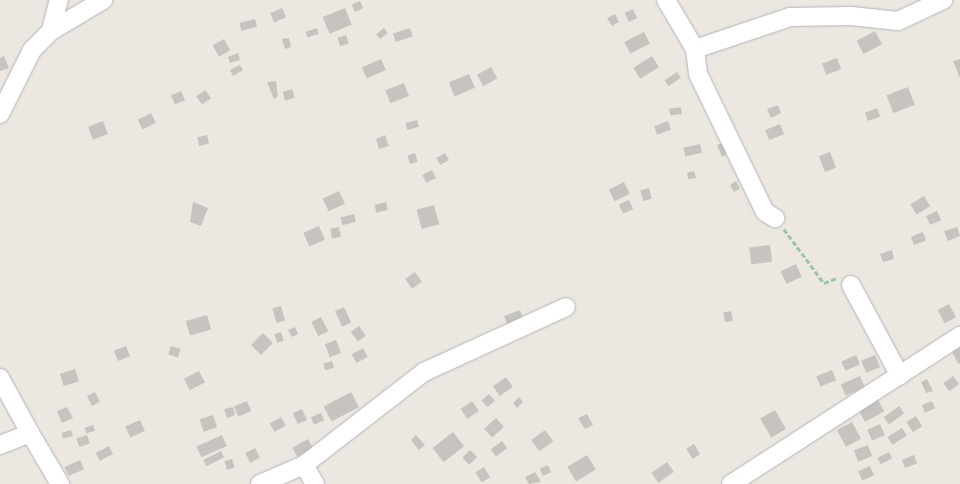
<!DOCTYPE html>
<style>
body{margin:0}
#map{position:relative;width:960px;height:484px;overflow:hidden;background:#ece8e1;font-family:"Varela Round",sans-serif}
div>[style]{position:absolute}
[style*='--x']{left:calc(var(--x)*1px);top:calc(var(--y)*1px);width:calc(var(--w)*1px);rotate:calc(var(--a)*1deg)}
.building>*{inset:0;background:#c7c3be;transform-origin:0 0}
.path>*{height:2.5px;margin-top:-1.25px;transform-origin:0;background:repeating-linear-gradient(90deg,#97c8a0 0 5px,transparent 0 7.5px)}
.roads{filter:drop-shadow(0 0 1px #b2b5b8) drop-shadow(0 0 1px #b2b5b8)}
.street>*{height:18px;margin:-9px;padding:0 9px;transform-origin:9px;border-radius:9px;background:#fff}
span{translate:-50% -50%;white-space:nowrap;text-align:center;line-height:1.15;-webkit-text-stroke:4.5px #fff;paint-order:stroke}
</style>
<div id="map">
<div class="building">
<div style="left:360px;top:1px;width:8px;height:9px;rotate:67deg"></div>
<div style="left:282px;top:8px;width:10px;height:13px;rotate:66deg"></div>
<div style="left:345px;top:8px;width:18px;height:24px;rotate:68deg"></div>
<div style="left:633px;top:9px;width:10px;height:9px;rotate:66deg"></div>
<div style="clip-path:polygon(615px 14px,619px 22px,612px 26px,607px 18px)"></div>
<div style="left:255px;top:19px;width:8px;height:16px;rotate:76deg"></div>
<div style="left:317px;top:28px;width:6px;height:12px;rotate:72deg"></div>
<div style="left:384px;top:28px;width:6px;height:10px;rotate:51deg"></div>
<div style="left:410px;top:28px;width:9px;height:18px;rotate:72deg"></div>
<div style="left:875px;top:31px;width:15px;height:21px;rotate:62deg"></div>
<div style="left:644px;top:32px;width:13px;height:22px;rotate:63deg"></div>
<div style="left:346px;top:35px;width:9px;height:9px;rotate:72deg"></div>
<div style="clip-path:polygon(289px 38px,291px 47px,285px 49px,282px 39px)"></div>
<div style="left:224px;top:39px;width:13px;height:13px;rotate:61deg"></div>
<div style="clip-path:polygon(238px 53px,240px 60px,230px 63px,228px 57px)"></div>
<div style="clip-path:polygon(4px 56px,9px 68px,0 71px,0 58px)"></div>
<div style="left:652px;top:56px;width:13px;height:22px;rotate:58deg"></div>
<div style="left:837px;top:58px;width:12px;height:16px;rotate:70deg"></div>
<div style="left:381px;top:59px;width:12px;height:21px;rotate:66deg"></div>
<div style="clip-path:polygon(960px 59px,960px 78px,953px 61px)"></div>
<div style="clip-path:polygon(240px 65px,243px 70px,233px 76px,230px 70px)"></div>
<div style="left:491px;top:67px;width:13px;height:16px;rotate:61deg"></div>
<div style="left:677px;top:72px;width:7px;height:15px;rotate:56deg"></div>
<div style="left:469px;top:74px;width:15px;height:22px;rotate:67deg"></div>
<div style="clip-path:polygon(276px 81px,278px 96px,274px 99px,267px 82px)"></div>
<div style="left:404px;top:83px;width:14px;height:20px;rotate:69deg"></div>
<div style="left:908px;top:87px;width:19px;height:23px;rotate:69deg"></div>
<div style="left:292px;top:89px;width:9px;height:10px;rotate:72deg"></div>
<div style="left:205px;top:90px;width:10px;height:11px;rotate:53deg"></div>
<div style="left:181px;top:91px;width:10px;height:11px;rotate:66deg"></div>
<div style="clip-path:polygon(778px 105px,781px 113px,771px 118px,767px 109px)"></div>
<div style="left:681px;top:107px;width:7px;height:12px;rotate:82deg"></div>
<div style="left:877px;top:108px;width:9px;height:13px;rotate:69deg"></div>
<div style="left:151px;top:113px;width:11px;height:15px;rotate:63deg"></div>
<div style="left:417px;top:120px;width:7px;height:12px;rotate:74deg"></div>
<div style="left:103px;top:121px;width:14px;height:16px;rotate:69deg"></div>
<div style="left:668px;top:121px;width:9px;height:15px;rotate:69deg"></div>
<div style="left:780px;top:124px;width:11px;height:16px;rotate:68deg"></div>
<div style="left:207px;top:135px;width:9px;height:10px;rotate:77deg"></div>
<div style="clip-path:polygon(385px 135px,389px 146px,379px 149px,376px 139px)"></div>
<div style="clip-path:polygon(725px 142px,729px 153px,722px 157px,717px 145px)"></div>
<div style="left:700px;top:144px;width:9px;height:17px;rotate:77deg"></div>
<div style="left:830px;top:152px;width:17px;height:12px;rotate:69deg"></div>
<div style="left:415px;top:153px;width:9px;height:8px;rotate:72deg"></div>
<div style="left:445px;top:153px;width:8px;height:10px;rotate:60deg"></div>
<div style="left:432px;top:170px;width:9px;height:11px;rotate:63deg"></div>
<div style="clip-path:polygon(694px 171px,696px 178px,688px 179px,687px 173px)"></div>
<div style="clip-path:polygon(736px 181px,740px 189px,734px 192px,730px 185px)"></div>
<div style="left:624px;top:182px;width:13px;height:17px;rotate:63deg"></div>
<div style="left:649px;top:188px;width:11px;height:9px;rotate:75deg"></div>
<div style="left:339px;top:191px;width:14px;height:18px;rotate:65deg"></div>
<div style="left:924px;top:196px;width:12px;height:16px;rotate:59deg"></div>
<div style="left:629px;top:200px;width:10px;height:11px;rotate:66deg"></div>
<div style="clip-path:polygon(193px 202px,208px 208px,201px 226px,190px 222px)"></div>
<div style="left:386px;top:202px;width:8px;height:12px;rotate:76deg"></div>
<div style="left:434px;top:205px;width:20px;height:18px;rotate:75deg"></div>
<div style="left:937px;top:211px;width:10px;height:12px;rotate:66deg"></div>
<div style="left:354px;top:214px;width:8px;height:14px;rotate:76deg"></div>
<div style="left:319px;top:226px;width:15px;height:17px;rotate:67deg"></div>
<div style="left:339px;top:227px;width:10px;height:9px;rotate:79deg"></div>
<div style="clip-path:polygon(957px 227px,960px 236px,948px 241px,944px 231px)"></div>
<div style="left:923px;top:232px;width:9px;height:13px;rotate:69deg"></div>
<div style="left:770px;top:245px;width:17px;height:21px;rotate:83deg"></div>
<div style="clip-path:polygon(892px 250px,894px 259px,883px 262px,880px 254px)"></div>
<div style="left:796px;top:264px;width:14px;height:17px;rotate:65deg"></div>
<div style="left:415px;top:272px;width:12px;height:12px;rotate:55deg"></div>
<div style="left:949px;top:304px;width:15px;height:13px;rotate:62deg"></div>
<div style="left:281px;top:306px;width:15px;height:9px;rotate:74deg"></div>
<div style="left:344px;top:307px;width:17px;height:10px;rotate:65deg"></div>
<div style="left:520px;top:310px;width:9px;height:17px;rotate:69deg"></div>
<div style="left:731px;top:311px;width:10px;height:8px;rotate:79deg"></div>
<div style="left:207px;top:315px;width:15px;height:22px;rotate:74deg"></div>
<div style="left:321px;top:317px;width:16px;height:11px;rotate:63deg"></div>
<div style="left:359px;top:326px;width:12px;height:10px;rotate:55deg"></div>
<div style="clip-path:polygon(295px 327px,298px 334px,292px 337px,288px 330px)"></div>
<div style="left:281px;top:332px;width:9px;height:7px;rotate:72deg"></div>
<div style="left:263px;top:333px;width:14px;height:17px;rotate:45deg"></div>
<div style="left:336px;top:340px;width:14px;height:12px;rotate:69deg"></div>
<div style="clip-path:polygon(960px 344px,960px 363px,958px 364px,951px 349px)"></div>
<div style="left:126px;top:346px;width:11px;height:13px;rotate:68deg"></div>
<div style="left:171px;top:346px;width:10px;height:9px;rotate:17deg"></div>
<div style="left:363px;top:348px;width:10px;height:13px;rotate:61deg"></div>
<div style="left:856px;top:355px;width:10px;height:16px;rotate:66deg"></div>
<div style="left:875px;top:355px;width:13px;height:15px;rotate:67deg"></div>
<div style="left:332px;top:361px;width:7px;height:9px;rotate:74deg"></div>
<div style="left:75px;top:369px;width:13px;height:16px;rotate:72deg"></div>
<div style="left:832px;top:370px;width:11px;height:17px;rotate:68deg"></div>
<div style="left:199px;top:371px;width:13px;height:17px;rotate:63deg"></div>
<div style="left:860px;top:376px;width:12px;height:21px;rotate:66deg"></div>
<div style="left:953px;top:376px;width:10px;height:12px;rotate:53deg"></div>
<div style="left:506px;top:377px;width:12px;height:16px;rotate:55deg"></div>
<div style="clip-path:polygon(927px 379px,933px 391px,926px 393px,921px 382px)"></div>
<div style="left:95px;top:392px;width:11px;height:9px;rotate:63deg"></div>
<div style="left:351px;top:392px;width:17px;height:31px;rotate:62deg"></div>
<div style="left:489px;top:394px;width:9px;height:10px;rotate:49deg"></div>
<div style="clip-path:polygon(519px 397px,523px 402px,517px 408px,513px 403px)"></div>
<div style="left:878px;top:400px;width:13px;height:22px;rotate:61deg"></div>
<div style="left:247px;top:401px;width:11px;height:14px;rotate:68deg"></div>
<div style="left:472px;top:401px;width:12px;height:14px;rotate:55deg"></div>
<div style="left:932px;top:401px;width:8px;height:11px;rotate:67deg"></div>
<div style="left:899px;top:406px;width:9px;height:19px;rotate:54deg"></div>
<div style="clip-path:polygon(67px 407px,73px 418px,62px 423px,57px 411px)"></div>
<div style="clip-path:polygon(233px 407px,235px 415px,227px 418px,224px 409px)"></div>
<div style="left:302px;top:409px;width:12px;height:10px;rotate:66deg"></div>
<div style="left:775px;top:410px;width:22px;height:17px;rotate:60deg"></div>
<div style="left:321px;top:413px;width:8px;height:11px;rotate:67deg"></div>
<div style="clip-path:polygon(587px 414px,593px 425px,585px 429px,578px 418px)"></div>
<div style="left:213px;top:415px;width:13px;height:14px;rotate:72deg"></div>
<div style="left:916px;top:416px;width:12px;height:11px;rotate:59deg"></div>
<div style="left:281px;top:417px;width:10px;height:13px;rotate:61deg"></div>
<div style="left:496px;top:418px;width:12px;height:16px;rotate:48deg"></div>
<div style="left:140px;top:420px;width:12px;height:16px;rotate:66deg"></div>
<div style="left:852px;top:422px;width:19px;height:17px;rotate:62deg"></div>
<div style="left:880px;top:424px;width:12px;height:14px;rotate:66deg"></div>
<div style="left:93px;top:425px;width:6px;height:9px;rotate:72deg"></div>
<div style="left:902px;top:428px;width:9px;height:17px;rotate:58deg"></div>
<div style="left:71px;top:430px;width:6px;height:10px;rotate:72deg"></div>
<div style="left:545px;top:430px;width:14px;height:17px;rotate:54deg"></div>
<div style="left:453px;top:432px;width:18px;height:26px;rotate:52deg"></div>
<div style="left:87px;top:435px;width:9px;height:11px;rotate:72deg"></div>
<div style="left:222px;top:435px;width:12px;height:28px;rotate:66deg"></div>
<div style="clip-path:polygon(416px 435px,425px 445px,419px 450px,411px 440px)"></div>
<div style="left:308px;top:439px;width:10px;height:18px;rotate:61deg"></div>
<div style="left:502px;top:441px;width:9px;height:14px;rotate:54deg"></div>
<div style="left:694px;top:444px;width:12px;height:9px;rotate:59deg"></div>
<div style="left:868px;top:445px;width:12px;height:15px;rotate:70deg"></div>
<div style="left:109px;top:446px;width:9px;height:15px;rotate:63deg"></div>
<div style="left:255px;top:448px;width:11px;height:11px;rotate:63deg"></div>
<div style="left:470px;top:450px;width:10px;height:11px;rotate:45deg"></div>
<div style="left:221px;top:451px;width:7px;height:20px;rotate:63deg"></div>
<div style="left:889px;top:452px;width:7px;height:13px;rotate:63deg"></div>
<div style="left:587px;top:455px;width:17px;height:23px;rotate:59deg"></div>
<div style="left:914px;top:455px;width:9px;height:13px;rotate:69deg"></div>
<div style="left:232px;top:459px;width:9px;height:8px;rotate:72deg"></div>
<div style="left:80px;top:460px;width:10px;height:17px;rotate:66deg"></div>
<div style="left:667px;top:462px;width:12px;height:19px;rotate:55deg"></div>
<div style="left:548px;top:465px;width:8px;height:9px;rotate:67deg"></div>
<div style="left:870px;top:466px;width:10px;height:13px;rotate:66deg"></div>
<div style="left:484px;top:467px;width:12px;height:10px;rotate:59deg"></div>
<div style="clip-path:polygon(535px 472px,541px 482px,529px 484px,525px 477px)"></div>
</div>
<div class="path">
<div style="--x:784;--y:229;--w:67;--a:53.5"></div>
<div style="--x:824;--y:283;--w:14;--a:-21"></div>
</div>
<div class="roads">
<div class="street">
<div style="--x:666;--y:0;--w:57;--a:59.4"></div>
<div style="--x:695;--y:49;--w:25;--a:83"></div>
<div style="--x:698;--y:74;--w:153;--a:64.1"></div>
<div style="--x:765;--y:212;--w:12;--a:31"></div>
<div style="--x:51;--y:31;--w:32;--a:-76"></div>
<div style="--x:695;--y:49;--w:100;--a:-18.6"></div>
<div style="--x:790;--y:17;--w:61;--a:-0.9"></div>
<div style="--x:851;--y:16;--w:47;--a:6.1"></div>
<div style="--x:898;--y:21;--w:50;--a:-25"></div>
<div style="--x:0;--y:114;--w:72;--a:-63.4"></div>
<div style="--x:32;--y:50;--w:27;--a:-45"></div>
<div style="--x:51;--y:31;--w:61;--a:-30.8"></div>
<div style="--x:851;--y:285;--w:103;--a:61.7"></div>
<div style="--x:0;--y:378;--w:63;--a:61.4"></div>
<div style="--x:30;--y:433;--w:32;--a:158"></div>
<div style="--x:30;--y:433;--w:59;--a:59.5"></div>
<div style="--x:304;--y:465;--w:22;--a:60"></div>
<div style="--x:260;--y:484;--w:48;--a:-23.4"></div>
<div style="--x:304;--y:465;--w:152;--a:-37.8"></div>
<div style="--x:424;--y:372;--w:156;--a:-24.6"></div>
<div style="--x:731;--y:484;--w:273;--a:-32.9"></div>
</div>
</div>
</div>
